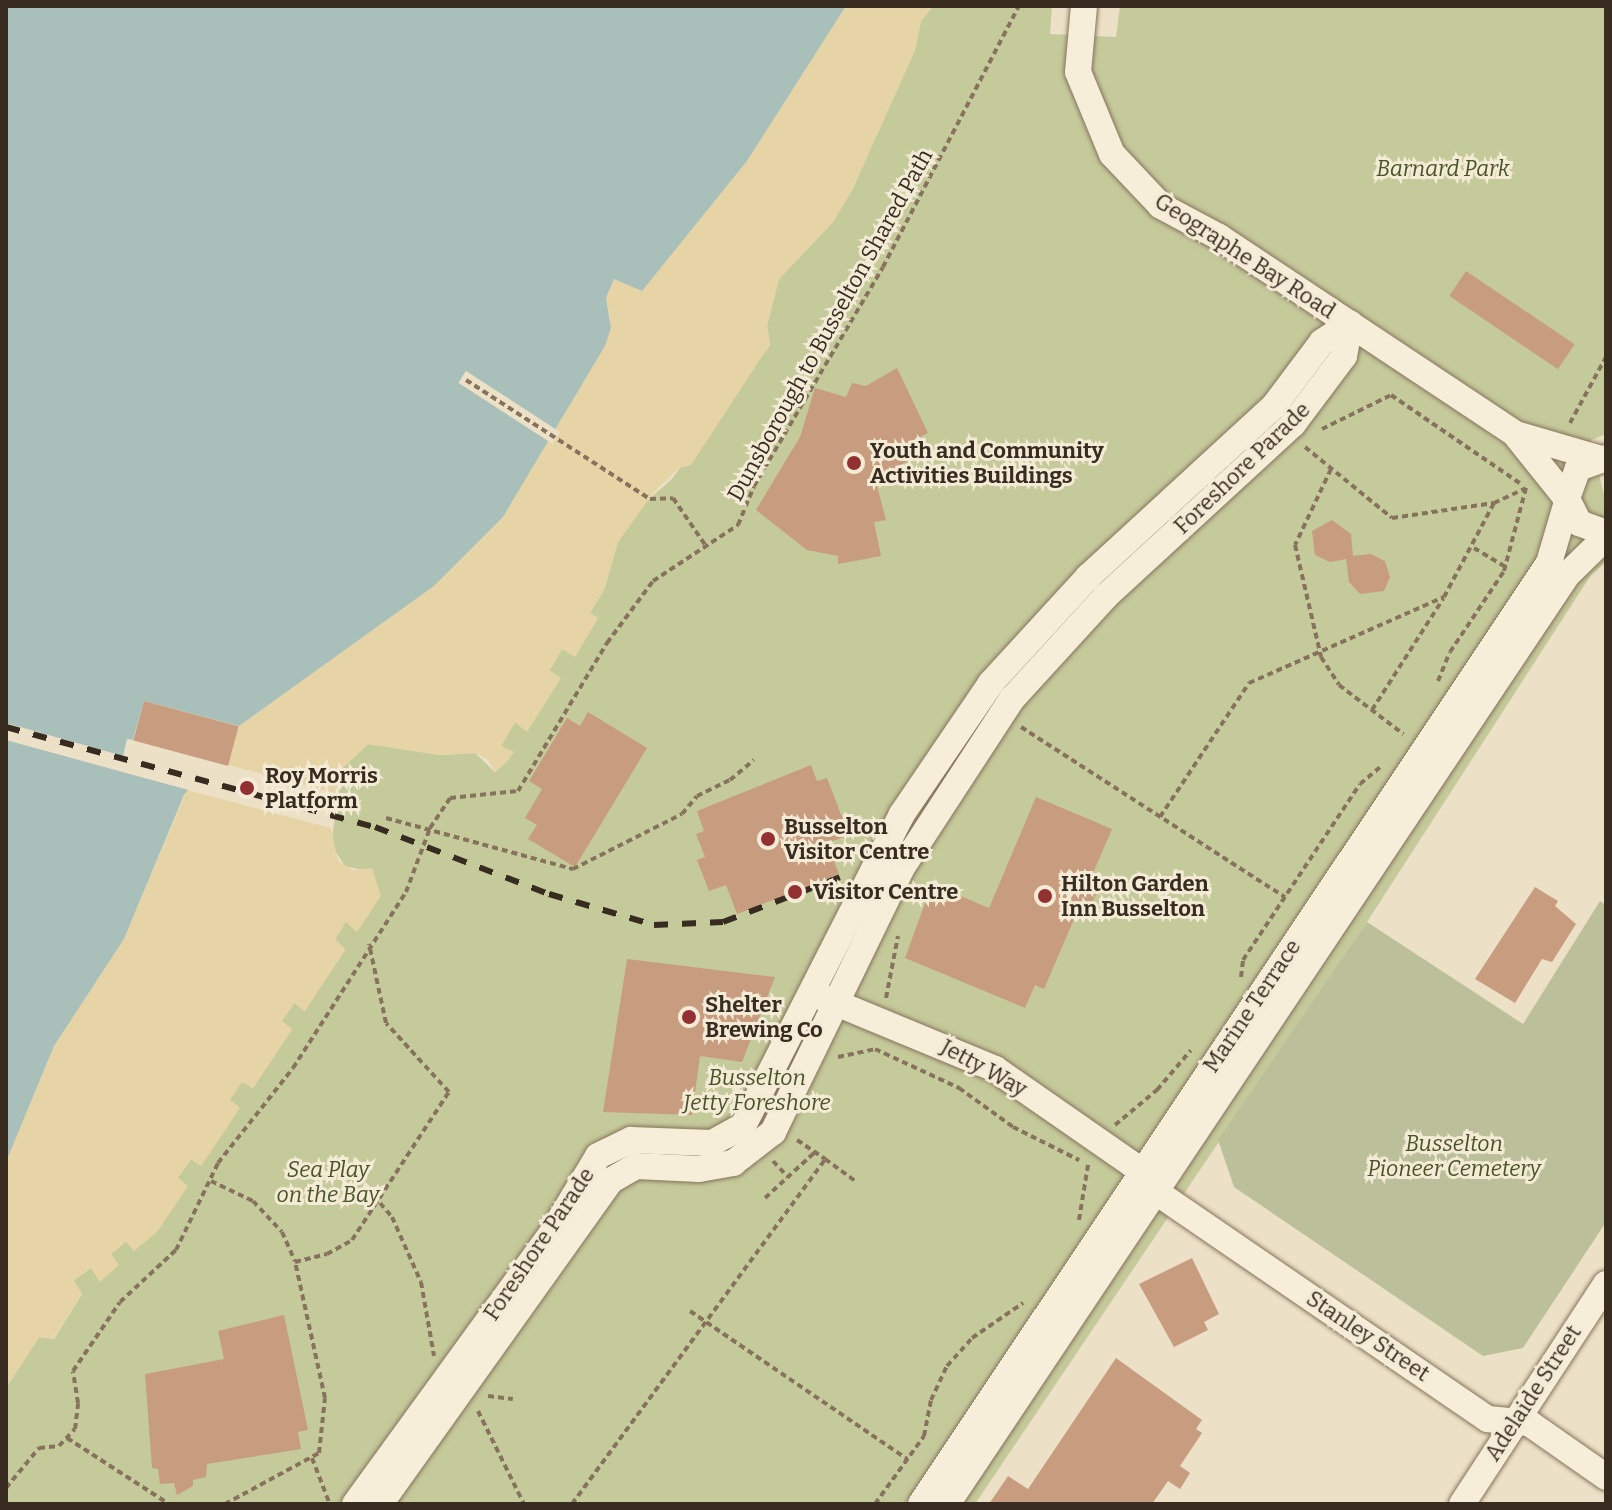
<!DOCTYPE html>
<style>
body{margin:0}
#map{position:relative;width:1612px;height:1510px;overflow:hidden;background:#ece1c7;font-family:Bitter,serif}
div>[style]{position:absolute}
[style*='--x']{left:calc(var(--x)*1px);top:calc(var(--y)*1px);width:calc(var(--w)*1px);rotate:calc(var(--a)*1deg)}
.green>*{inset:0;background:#c5ca9b}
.sand>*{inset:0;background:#e7d4a6}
.cemetery>*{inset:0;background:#bcc09a}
.water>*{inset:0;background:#a8c0b9}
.pier>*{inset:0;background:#ece1c7;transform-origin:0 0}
.building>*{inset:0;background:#c89c7f;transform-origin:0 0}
.path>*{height:4px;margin-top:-2px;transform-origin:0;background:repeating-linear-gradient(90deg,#87735d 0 6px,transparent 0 10px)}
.roads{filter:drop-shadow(0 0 2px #87735d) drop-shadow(0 0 2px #87735d)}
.minor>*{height:26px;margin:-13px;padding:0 13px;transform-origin:13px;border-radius:13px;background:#f7eeda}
.rail>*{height:6px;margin-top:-3px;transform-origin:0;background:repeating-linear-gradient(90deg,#382b20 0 14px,transparent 0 28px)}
.dots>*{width:22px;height:22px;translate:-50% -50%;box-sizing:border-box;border:4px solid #f4ebd6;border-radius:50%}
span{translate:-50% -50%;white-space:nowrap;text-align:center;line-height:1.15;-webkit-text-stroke:6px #f4ebd6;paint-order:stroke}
.park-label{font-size:22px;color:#495428;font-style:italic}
.street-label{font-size:22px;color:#382b20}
.poi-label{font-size:22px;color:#382b20;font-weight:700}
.left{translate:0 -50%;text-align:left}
.frame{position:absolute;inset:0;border:8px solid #382b20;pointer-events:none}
</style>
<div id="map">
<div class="green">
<div style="clip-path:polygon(933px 6px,1052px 6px,1050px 34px,1116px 37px,1120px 6px,1606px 6px,1606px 434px,1591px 440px,1606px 503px,1606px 562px,1591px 575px,1367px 922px,975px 1504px,6px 1504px,6px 1388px,39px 1337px,54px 1339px,82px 1294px,73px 1281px,91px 1268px,100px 1281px,119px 1265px,110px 1255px,126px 1241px,134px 1251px,187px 1186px,177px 1179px,191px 1159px,201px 1165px,239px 1107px,229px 1100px,242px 1081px,253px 1088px,292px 1029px,281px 1022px,294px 1003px,305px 1010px,345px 950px,335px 939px,346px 921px,357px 931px,363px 870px,345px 866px,331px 845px,342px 768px,368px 744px,440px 755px,475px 753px,495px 772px,513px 752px,501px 746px,515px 722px,527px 731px,560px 679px,549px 671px,562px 649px,575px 656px,598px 618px,590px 613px,604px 590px,618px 542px,642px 505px,671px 480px,770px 345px,767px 325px,779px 279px,833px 222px,852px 190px,915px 50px,921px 21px)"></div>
</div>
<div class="sand">
<div style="clip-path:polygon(846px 6px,933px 6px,921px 21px,915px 50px,852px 190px,833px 222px,779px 279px,767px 325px,770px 344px,691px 465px,679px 468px,654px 492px,618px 542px,604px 590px,590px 613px,598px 618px,575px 657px,562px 649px,549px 670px,561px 678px,527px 732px,515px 722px,501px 746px,514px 752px,506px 763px,495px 772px,488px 760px,475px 753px,440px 755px,368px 744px,342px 769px,335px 793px,228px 765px,239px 726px,434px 586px,503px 517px,605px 346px,610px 317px,606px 298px,614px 279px,642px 290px,747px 161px)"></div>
<div style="clip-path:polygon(187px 790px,331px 828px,338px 861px,353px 870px,372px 868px,381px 896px,357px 932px,346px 922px,335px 939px,345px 949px,305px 1011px,294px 1003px,282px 1021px,292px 1029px,253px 1088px,242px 1082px,230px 1100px,240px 1108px,201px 1166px,190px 1159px,178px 1178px,188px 1186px,157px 1232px,134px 1251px,126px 1241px,111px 1254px,119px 1265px,100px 1282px,91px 1268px,74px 1280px,82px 1294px,53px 1339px,39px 1337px,6px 1388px,6px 1162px,54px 1046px,124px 939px)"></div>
</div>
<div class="cemetery">
<div style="clip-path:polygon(1600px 901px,1606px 905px,1606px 1222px,1523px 1348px,1483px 1356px,1234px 1187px,1218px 1140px,1367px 922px,1523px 1024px)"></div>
</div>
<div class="water">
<div style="clip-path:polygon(6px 6px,846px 6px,747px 161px,642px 291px,614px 279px,606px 298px,611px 328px,605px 346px,503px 517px,434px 586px,239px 726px,184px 795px,124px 939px,54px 1046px,6px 1162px)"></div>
</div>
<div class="pier">
<div style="left:466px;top:371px;width:112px;height:14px;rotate:33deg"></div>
<div style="clip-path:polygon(144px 701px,239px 726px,192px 791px,6px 740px,6px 723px,123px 756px,127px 739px,133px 740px)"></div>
</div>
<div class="building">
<div style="left:1466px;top:271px;width:131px;height:30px;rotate:34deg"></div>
<div style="clip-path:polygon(897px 368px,928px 433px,918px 438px,926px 452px,875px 478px,886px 520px,874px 522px,881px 556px,838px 564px,838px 556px,807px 550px,756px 510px,800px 437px,815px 388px,846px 397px,852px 383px,866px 386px)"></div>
<div style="clip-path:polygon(1332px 520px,1351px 534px,1353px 556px,1371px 554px,1385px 561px,1390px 577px,1384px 591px,1360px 594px,1349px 582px,1346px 559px,1330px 562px,1315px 555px,1312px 531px)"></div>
<div style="left:144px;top:701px;width:98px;height:41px;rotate:15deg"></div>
<div style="clip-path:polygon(588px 712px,647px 748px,575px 867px,528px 839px,537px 825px,525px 818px,542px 789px,529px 781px,567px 718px,580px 726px)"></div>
<div style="clip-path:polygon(811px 765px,817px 781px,827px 778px,849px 835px,827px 843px,839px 874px,737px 914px,726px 885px,709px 891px,697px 860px,705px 857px,696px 834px,704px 831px,697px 811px)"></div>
<div style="clip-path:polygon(1036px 797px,1112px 829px,1088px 885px,1098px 889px,1085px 921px,1075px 917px,1044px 989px,1035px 985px,1025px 1008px,905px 958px,932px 884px,989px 908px)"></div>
<div style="clip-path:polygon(1535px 887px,1558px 901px,1555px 906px,1576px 924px,1552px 962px,1542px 959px,1515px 1003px,1475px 979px)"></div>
<div style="clip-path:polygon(627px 959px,775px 977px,742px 1062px,700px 1056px,692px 1115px,603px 1112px)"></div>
<div style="clip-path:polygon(1192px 1258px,1219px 1314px,1204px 1322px,1208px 1330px,1174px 1347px,1139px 1284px)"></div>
<div style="clip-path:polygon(284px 1315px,308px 1430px,298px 1432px,301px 1449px,207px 1464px,206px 1477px,193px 1480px,193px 1486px,177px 1495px,174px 1483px,160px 1484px,158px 1469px,152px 1468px,145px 1374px,224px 1359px,218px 1331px)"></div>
<div style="clip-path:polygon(1116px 1358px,1202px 1420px,1196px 1429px,1202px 1433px,1180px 1466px,1190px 1473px,1180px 1489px,1168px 1481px,1152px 1504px,989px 1504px,1008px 1476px,1028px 1489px)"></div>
</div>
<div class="path">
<div style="--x:466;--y:380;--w:219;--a:32.9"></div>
<div style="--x:650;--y:499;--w:23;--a:-2"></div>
<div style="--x:673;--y:498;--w:58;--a:55.5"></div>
<div style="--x:1570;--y:423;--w:75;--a:-61.4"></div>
<div style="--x:1322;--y:429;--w:77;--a:-26.2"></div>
<div style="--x:1391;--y:395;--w:158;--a:34.4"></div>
<div style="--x:1305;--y:447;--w:112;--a:39.2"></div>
<div style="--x:1392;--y:518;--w:103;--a:-8.4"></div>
<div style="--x:1494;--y:503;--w:35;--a:-25"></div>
<div style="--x:1331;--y:469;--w:84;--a:115.3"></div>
<div style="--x:1295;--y:545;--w:115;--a:76.9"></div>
<div style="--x:1321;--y:657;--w:33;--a:57"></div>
<div style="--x:1339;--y:685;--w:81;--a:37.4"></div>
<div style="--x:1474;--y:548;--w:37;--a:31"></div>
<div style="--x:1438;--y:681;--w:31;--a:-68"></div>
<div style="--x:1450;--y:652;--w:97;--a:-56.3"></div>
<div style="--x:1504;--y:571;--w:86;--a:-75.2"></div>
<div style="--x:1372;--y:710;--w:132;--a:-57.4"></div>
<div style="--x:1021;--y:727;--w:314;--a:32.8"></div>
<div style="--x:1160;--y:817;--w:161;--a:-56.4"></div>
<div style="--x:1249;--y:683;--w:213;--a:-23.8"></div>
<div style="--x:1444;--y:597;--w:106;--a:-62"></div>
<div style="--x:386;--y:818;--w:194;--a:15.3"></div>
<div style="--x:573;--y:869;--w:122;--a:-26.8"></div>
<div style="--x:682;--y:814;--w:23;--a:-50"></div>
<div style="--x:697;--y:796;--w:37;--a:-26"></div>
<div style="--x:730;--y:780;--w:31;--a:-40"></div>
<div style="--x:1241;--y:977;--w:17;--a:-83"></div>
<div style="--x:1243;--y:960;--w:211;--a:-56.4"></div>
<div style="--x:1360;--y:784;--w:26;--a:-40"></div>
<div style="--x:886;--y:998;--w:63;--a:-79"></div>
<div style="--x:838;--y:1057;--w:38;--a:-12"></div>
<div style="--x:875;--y:1049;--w:93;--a:24.9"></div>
<div style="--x:959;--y:1088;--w:67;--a:35.8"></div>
<div style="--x:1013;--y:1127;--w:74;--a:26.6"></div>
<div style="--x:1115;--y:1125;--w:55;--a:-39.8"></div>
<div style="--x:1157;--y:1090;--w:52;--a:-49.6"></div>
<div style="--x:797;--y:1140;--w:34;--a:34"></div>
<div style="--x:773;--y:1161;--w:22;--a:47"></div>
<div style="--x:211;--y:1181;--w:47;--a:25.5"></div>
<div style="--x:253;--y:1201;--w:42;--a:46.9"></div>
<div style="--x:282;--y:1232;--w:32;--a:66"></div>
<div style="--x:765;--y:1198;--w:68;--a:-42.6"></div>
<div style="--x:380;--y:1203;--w:18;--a:49"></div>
<div style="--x:392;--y:1217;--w:71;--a:66"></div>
<div style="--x:421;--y:1282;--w:75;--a:80"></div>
<div style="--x:1079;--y:1220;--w:56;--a:-80.7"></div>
<div style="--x:690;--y:1311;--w:263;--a:34.3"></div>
<div style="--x:488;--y:1396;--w:25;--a:7"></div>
<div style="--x:478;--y:1411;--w:104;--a:63.7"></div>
<div style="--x:67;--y:1438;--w:121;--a:32.9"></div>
<div style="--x:312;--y:1458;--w:47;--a:68.9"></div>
<div style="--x:6;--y:1488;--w:52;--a:-50.5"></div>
<div style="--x:39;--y:1448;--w:20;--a:-6"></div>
<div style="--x:59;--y:1446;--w:23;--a:-47"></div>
<div style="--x:75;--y:1429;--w:26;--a:-83"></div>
<div style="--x:78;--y:1403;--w:32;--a:-99"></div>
<div style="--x:73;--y:1371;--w:83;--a:-55.7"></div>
<div style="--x:120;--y:1302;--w:76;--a:-42.9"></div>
<div style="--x:176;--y:1250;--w:97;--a:-64.2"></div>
<div style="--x:218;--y:1163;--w:121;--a:-51.7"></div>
<div style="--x:293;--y:1068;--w:209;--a:-57.3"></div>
<div style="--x:406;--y:892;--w:68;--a:-69.4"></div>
<div style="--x:430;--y:828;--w:36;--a:-56"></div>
<div style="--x:450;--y:798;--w:68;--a:-5.9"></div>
<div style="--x:518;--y:791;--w:173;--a:-59"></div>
<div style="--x:607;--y:643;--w:77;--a:-53.4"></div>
<div style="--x:653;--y:581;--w:102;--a:-33.4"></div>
<div style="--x:738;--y:525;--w:42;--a:-67.7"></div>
<div style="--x:754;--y:486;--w:254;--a:-59.5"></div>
<div style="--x:883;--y:267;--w:294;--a:-62.5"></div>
<div style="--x:225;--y:1504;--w:107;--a:-28.5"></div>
<div style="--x:319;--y:1453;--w:55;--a:-83.8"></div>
<div style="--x:325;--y:1398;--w:139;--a:-102.4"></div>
<div style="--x:295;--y:1262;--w:33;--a:-14"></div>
<div style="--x:327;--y:1254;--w:29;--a:-29"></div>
<div style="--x:352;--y:1240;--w:177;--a:-56.8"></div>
<div style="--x:449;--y:1092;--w:93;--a:-132.4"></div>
<div style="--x:386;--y:1023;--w:81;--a:-102.1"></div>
<div style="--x:572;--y:1504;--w:428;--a:-53.7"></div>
<div style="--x:825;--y:1159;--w:37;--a:36"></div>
<div style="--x:875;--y:1504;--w:84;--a:-54.2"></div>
<div style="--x:924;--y:1436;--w:37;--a:-79"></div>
<div style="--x:931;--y:1400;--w:38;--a:-65"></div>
<div style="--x:947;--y:1366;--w:38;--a:-48"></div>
<div style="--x:972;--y:1338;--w:62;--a:-34.5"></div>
</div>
<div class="roads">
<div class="minor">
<div style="--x:1084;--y:6;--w:66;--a:95.2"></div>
<div style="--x:1078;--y:72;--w:89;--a:67.5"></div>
<div style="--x:1112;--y:154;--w:71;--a:46.7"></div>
<div style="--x:1161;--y:206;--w:66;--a:28.1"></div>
<div style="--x:1219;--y:237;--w:356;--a:33.6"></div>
<div style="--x:1515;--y:434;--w:83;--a:51.3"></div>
<div style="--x:1519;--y:435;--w:82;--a:16.2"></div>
<div style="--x:1606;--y:458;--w:30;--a:160"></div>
<div style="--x:1578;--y:468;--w:33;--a:110"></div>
<div style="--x:1567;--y:499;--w:27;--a:63"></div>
<div style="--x:1579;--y:523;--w:29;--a:20"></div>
<div style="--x:819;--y:996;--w:191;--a:22.5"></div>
<div style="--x:995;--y:1069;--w:168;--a:34.8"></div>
<div style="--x:1133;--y:1165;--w:42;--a:46.9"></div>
<div style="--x:1162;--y:1196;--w:395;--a:34.4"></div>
<div style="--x:1488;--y:1419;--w:41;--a:5.6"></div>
<div style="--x:1529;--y:1423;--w:94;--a:35"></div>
<div style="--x:355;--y:1504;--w:337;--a:-54"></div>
<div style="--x:553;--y:1231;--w:87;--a:-59"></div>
<div style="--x:598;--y:1156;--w:37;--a:-26"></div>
<div style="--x:631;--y:1140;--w:81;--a:2.1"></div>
<div style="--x:712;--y:1143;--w:35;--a:-29"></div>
<div style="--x:743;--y:1126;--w:350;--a:-63"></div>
<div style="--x:902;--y:814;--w:158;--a:-55.8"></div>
<div style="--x:991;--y:683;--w:144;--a:-47.5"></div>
<div style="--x:1088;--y:577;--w:253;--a:-42.6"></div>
<div style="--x:1274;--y:406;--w:80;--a:-53.1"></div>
<div style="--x:1322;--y:342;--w:33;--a:-33"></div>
<div style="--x:380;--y:1504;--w:397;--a:-54.5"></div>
<div style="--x:610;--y:1181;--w:30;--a:-30"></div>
<div style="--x:636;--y:1166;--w:63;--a:2.7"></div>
<div style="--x:699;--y:1169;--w:35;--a:-10"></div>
<div style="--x:733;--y:1163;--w:51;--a:-37.8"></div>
<div style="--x:773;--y:1132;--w:292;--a:-64"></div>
<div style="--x:901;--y:869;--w:203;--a:-56.9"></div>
<div style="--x:1012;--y:699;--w:139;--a:-47.6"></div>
<div style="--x:1106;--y:596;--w:254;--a:-42.6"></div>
<div style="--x:1293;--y:424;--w:85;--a:-53.1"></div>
<div style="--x:1344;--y:356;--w:33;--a:-79"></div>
<div style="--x:921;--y:1504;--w:1131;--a:-56.28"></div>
<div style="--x:1549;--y:563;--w:64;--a:-73.6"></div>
<div style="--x:947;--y:1504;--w:1117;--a:-56.28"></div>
<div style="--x:1567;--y:575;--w:54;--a:-44.3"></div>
<div style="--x:1462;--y:1504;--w:263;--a:-56.8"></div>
</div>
</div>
<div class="rail">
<div style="--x:6;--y:727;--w:382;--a:15.2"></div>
<div style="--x:375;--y:827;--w:186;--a:21.1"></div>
<div style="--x:549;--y:894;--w:109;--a:16.4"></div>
<div style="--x:654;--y:925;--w:69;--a:-2.5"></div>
<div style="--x:723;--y:922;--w:125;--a:-21"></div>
</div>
<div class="dots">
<div style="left:854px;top:463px;background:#933032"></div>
<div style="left:247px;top:788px;background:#933032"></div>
<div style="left:768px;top:839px;background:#933032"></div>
<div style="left:795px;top:892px;background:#933032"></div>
<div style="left:1045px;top:896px;background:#933032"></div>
<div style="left:689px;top:1017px;background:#933032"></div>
</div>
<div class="park-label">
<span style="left:1443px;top:169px">Barnard Park</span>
<span style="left:757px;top:1090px">Busselton<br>Jetty Foreshore</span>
<span style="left:1454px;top:1156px">Busselton<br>Pioneer Cemetery</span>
<span style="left:328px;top:1182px">Sea Play<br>on the Bay</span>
</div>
<div class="street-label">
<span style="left:1245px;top:256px;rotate:33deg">Geographe Bay Road</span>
<span style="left:830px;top:325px;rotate:-61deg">Dunsborough to Busselton Shared Path</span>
<span style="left:1242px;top:468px;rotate:-44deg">Foreshore Parade</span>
<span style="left:1252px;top:1006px;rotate:-56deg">Marine Terrace</span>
<span style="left:984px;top:1068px;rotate:29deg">Jetty Way</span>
<span style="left:539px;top:1244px;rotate:-56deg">Foreshore Parade</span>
<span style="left:1368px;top:1336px;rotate:34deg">Stanley Street</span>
<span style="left:1533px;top:1393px;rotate:-57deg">Adelaide Street</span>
</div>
<div class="poi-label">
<span class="left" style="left:870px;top:463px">Youth and Community<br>Activities Buildings</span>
<span class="left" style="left:265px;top:788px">Roy Morris<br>Platform</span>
<span class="left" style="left:784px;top:839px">Busselton<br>Visitor Centre</span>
<span class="left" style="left:1061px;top:896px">Hilton Garden<br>Inn Busselton</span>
<span class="left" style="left:813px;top:892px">Visitor Centre</span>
<span class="left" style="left:705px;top:1017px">Shelter<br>Brewing Co</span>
</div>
<div class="frame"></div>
</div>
